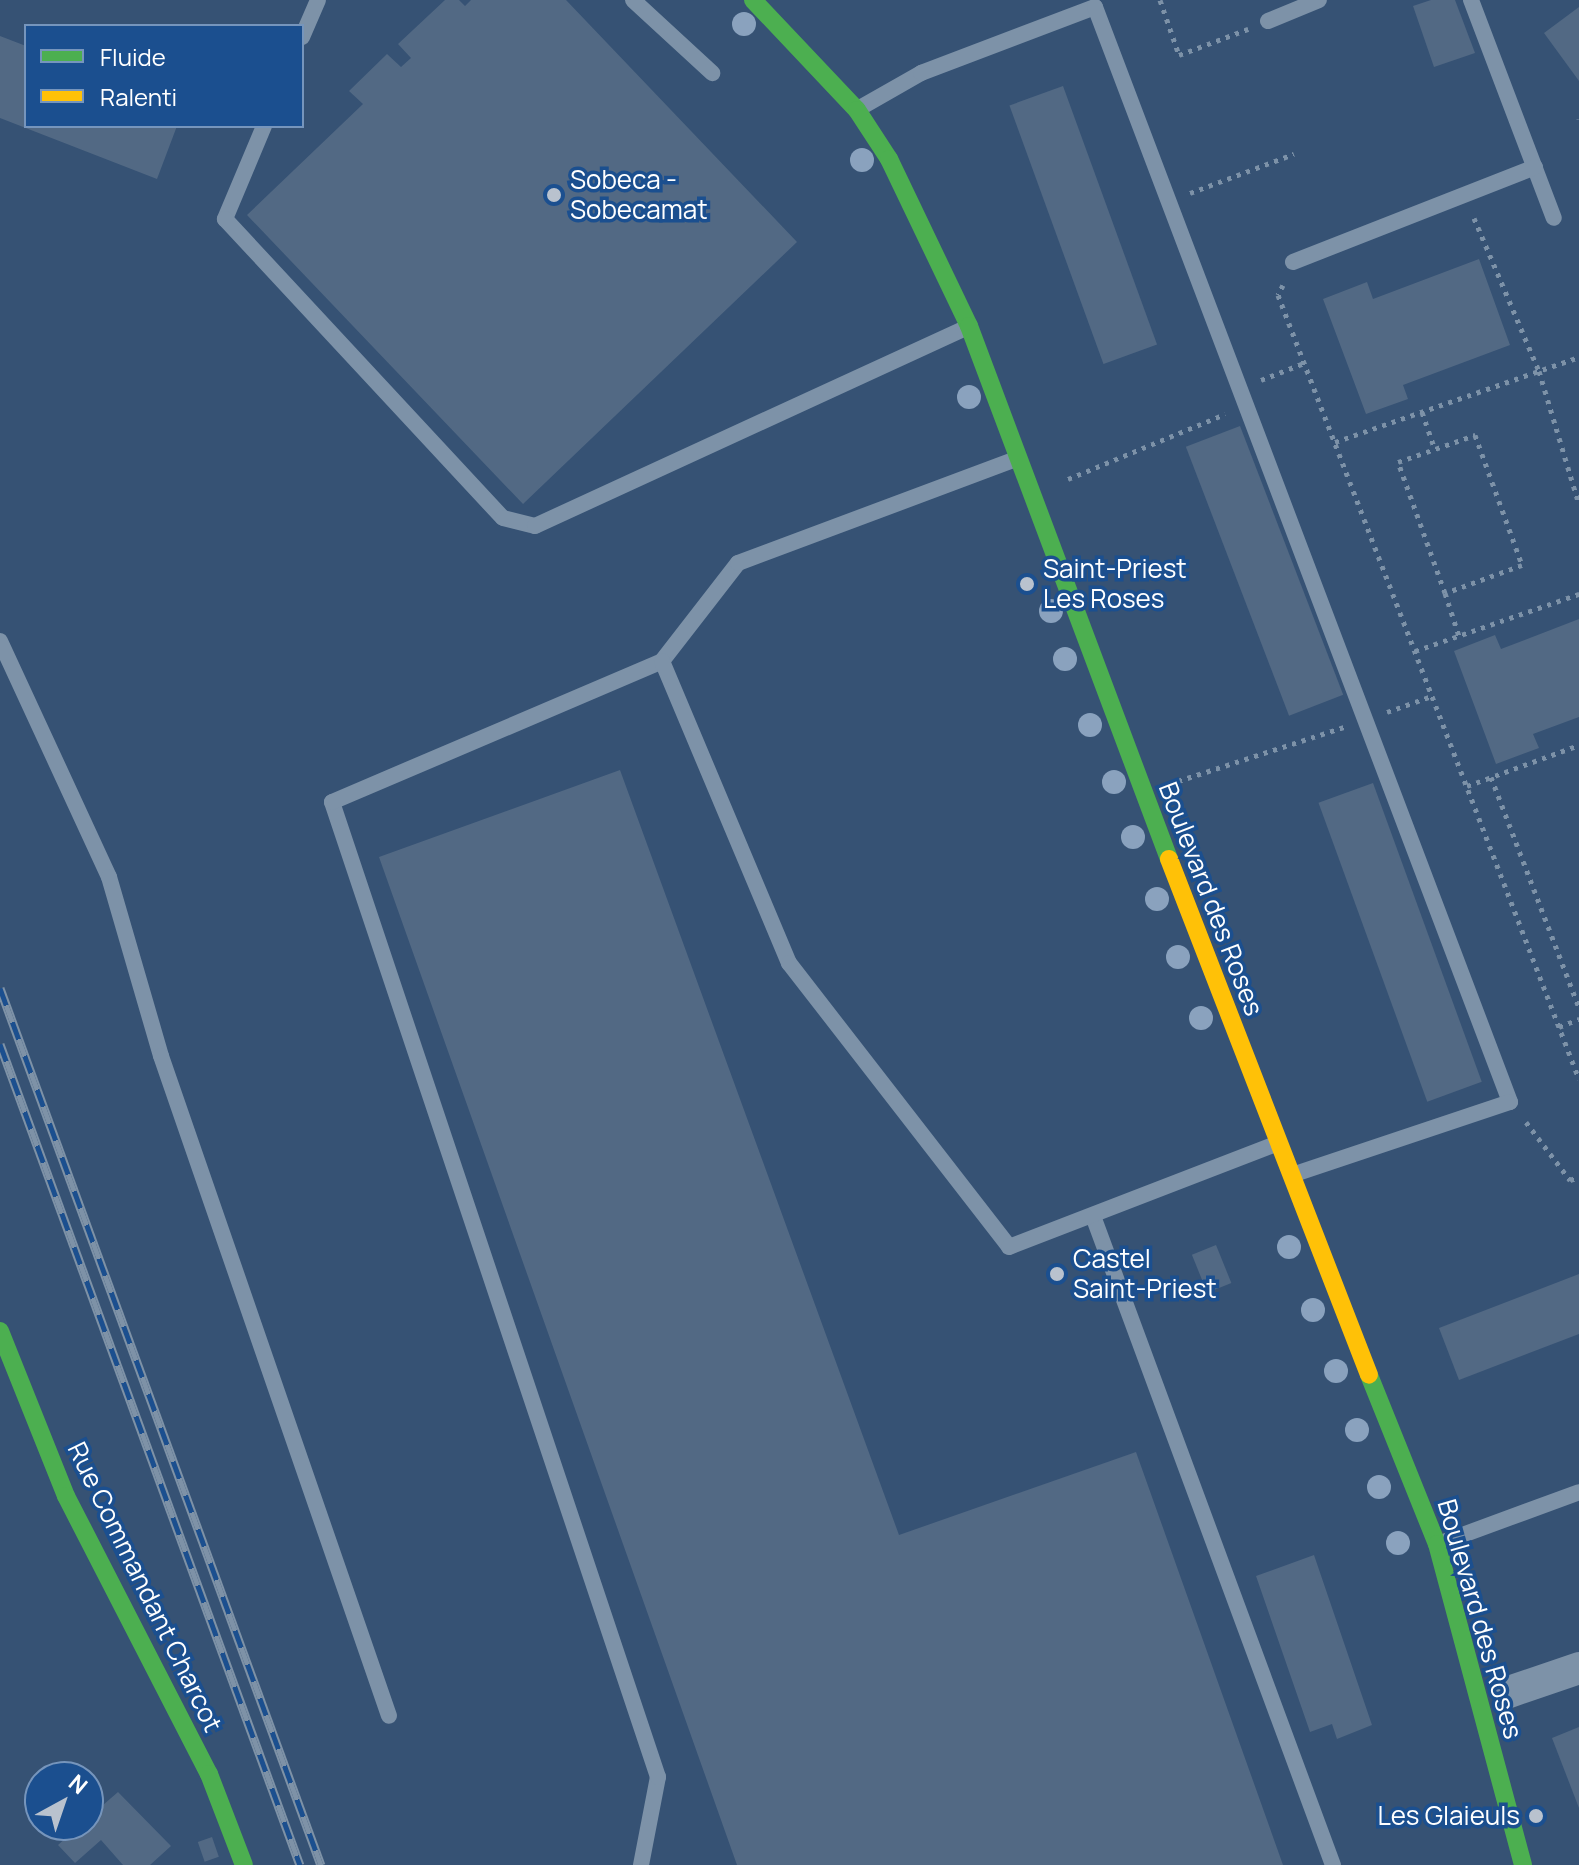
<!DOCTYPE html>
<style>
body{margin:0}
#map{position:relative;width:1579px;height:1865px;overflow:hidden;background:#365274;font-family:Manrope,sans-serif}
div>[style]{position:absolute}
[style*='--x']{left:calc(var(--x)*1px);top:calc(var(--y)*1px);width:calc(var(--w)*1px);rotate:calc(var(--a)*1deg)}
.building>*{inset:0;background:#526984;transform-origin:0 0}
.path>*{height:5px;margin-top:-2.5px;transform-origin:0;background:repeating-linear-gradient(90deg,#7d92a8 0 4px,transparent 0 10px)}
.lane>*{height:16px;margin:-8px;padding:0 8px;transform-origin:8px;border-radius:8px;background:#7d92a8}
.street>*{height:32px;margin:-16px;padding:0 16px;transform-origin:16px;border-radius:16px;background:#7d92a8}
.fast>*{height:18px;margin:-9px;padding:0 9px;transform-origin:9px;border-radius:9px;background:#4caf50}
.slow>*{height:18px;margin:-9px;padding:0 9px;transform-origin:9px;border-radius:9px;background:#ffc107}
.rail>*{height:9px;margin-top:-4.5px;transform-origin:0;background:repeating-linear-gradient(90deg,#1b4f8f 0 18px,#7e92a7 0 36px);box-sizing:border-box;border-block:2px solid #7e92a7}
.trees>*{width:24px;height:24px;margin:-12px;border-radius:50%;background:#8aa2be}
.dots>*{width:22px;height:22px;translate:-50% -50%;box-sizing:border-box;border:4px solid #1b4f8f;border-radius:50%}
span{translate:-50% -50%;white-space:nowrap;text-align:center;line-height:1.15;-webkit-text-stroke:7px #1b4f8f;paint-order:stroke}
.poi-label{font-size:26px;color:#fff}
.left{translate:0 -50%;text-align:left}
.right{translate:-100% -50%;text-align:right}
.street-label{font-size:26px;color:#fff}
.legend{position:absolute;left:24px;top:24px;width:280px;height:104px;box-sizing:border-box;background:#1b4f8f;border:2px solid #7695bc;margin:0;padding:10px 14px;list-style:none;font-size:24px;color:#fff}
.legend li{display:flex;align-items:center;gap:16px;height:40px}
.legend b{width:40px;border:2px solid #7695bc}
.north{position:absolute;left:24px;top:1761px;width:80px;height:80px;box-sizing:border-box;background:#1b4f8f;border:2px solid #7695bc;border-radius:50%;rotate:40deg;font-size:22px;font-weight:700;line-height:32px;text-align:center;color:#fff}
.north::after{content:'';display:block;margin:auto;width:28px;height:36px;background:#b9c2ce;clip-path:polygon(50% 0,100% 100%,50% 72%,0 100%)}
</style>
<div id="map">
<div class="building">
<div style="clip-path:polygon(445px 0,459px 0,465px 6px,471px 0,566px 0,797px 242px,523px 504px,247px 215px,363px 104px,349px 91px,387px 54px,401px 67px,411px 58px,398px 44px)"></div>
<div style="clip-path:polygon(1431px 0,1455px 0,1475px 53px,1434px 67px,1413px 6px)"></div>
<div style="clip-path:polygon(1579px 7px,1579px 81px,1544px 33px)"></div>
<div style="clip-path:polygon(0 36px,26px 46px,26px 126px,177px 126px,157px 179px,0 118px)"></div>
<div style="left:1063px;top:86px;width:275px;height:57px;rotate:70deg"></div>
<div style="clip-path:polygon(1479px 259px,1510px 345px,1403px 385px,1408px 399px,1366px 414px,1323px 299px,1367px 282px,1373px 299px)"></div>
<div style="left:1240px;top:426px;width:288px;height:58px;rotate:69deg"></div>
<div style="clip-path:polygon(1579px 619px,1579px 717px,1533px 734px,1539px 748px,1496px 764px,1454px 651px,1495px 635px,1501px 649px)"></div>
<div style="clip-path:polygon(620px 770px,899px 1535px,1136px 1452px,1283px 1865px,737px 1865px,379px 857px)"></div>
<div style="left:1373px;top:783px;width:318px;height:58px;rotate:70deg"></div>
<div style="left:1216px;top:1245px;width:41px;height:26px;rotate:68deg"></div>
<div style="clip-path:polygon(1579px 1274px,1579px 1334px,1459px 1380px,1439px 1328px)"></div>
<div style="clip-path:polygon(1314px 1555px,1372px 1725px,1337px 1739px,1332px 1724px,1310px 1732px,1256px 1576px)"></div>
<div style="clip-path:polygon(1579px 1727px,1579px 1808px,1552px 1738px)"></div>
<div style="clip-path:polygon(118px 1792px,171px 1846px,150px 1865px,123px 1865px,101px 1840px,75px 1863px,58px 1845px,80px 1825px,88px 1825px,88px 1818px)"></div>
<div style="left:212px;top:1837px;width:21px;height:15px;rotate:71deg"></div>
</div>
<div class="path">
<div style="--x:1160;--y:0;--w:58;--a:70.9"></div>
<div style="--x:1179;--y:55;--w:74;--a:-20.6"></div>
<div style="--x:1579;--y:118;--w:1;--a:90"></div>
<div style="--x:1190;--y:193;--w:111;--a:-20.6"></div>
<div style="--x:1474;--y:218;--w:166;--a:67"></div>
<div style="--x:1539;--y:371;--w:139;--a:73.3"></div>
<div style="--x:1283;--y:285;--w:11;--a:117"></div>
<div style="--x:1278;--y:295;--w:840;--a:69"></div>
<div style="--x:1261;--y:380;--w:46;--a:-21.6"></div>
<div style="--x:1422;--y:412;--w:39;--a:71"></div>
<div style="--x:1475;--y:435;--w:138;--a:70.1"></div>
<div style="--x:1522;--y:565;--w:82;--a:160"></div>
<div style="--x:1445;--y:593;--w:139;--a:-109.7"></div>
<div style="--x:1398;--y:462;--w:82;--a:-19.3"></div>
<div style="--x:1335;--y:442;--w:258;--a:-19.2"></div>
<div style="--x:1068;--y:479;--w:170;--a:-22.5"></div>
<div style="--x:1445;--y:593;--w:45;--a:72"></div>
<div style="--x:1415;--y:651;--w:174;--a:-19.2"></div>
<div style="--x:1387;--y:712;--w:48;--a:-19.6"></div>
<div style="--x:1491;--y:777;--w:247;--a:69.1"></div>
<div style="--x:1178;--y:781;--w:175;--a:-18"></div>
<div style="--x:1467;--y:786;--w:119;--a:-20.1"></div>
<div style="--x:1559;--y:1027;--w:22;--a:-22"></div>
<div style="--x:1526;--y:1122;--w:73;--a:52.8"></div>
<div style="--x:1570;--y:1180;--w:9;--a:-18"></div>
</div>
<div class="lane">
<div style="--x:633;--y:0;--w:108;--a:42.7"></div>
<div style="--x:1471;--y:0;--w:233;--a:69.2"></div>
<div style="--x:1268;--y:21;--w:55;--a:-22.4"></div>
<div style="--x:302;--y:37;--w:40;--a:-66.6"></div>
<div style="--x:858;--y:109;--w:73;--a:-29.7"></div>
<div style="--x:921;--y:73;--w:186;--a:-20.8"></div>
<div style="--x:1095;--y:7;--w:1171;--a:69.24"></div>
<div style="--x:1510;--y:1102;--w:230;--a:161.5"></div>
<div style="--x:264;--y:126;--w:101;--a:112.8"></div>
<div style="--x:225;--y:219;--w:408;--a:47.1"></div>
<div style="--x:503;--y:518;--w:33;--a:14"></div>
<div style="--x:535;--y:526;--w:477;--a:-24.7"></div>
<div style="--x:1293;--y:262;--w:260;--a:-21.4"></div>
<div style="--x:0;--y:641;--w:260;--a:65.2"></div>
<div style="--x:109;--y:877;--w:186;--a:73.8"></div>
<div style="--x:161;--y:1056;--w:698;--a:70.94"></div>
<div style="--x:662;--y:661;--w:124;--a:-52.2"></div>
<div style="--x:738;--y:563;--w:297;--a:-20.5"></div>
<div style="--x:1093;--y:1216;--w:692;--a:69.71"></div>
<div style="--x:1438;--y:1544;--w:150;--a:-20.2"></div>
<div style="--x:641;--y:1865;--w:90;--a:-79.1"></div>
<div style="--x:658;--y:1777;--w:1028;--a:-108.49"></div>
<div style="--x:332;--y:802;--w:359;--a:-23.1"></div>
<div style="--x:662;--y:661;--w:328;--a:67.2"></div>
<div style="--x:789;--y:963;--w:359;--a:52.2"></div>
<div style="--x:1009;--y:1247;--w:284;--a:-21.1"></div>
</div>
<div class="street">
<div style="--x:1509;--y:1692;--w:74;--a:-18.9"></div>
</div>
<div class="fast">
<div style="--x:753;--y:0;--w:151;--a:46.6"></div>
<div style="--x:857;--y:110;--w:59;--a:56.9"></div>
<div style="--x:889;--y:159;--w:185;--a:64.4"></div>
<div style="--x:969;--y:326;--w:569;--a:69.43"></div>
<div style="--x:0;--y:1331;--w:178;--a:68.2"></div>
<div style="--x:66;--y:1496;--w:313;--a:62.8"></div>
<div style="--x:209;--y:1774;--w:97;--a:69"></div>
<div style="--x:1369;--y:1375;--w:182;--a:68.1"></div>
<div style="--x:1437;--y:1544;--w:332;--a:75"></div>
</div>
<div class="slow">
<div style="--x:1169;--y:859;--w:553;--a:68.81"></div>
</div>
<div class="rail">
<div style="--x:0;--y:988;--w:934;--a:69.9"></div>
<div style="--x:0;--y:1044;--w:874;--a:69.93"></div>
</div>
<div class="trees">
<div style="left:744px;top:24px"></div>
<div style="left:862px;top:160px"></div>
<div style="left:969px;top:397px"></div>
<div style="left:1051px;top:611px"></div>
<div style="left:1065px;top:659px"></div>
<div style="left:1090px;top:725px"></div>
<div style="left:1114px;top:782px"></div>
<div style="left:1133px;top:837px"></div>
<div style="left:1157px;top:899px"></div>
<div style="left:1178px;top:957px"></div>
<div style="left:1201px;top:1018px"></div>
<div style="left:1289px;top:1247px"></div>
<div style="left:1313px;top:1310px"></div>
<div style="left:1336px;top:1371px"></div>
<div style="left:1357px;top:1430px"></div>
<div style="left:1379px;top:1487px"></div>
<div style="left:1398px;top:1543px"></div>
</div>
<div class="dots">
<div style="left:554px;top:195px;background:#b9c2ce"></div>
<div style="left:1027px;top:584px;background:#b9c2ce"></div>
<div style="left:1057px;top:1274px;background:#b9c2ce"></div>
<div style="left:1536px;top:1816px;background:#b9c2ce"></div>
</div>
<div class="poi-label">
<span class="left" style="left:570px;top:195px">Sobeca -<br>Sobecamat</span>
<span class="left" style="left:1043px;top:584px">Saint-Priest<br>Les Roses</span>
<span class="left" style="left:1073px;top:1274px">Castel<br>Saint-Priest</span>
<span class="right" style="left:1520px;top:1816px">Les Glaieuls</span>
</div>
<div class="street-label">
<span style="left:1211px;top:899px;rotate:69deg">Boulevard des Roses</span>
<span style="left:145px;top:1587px;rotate:64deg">Rue Commandant Charcot</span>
<span style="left:1480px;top:1619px;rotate:74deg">Boulevard des Roses</span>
</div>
<ul class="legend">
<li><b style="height:10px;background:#4caf50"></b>Fluide</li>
<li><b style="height:10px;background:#ffc107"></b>Ralenti</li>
</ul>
<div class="north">N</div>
</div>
